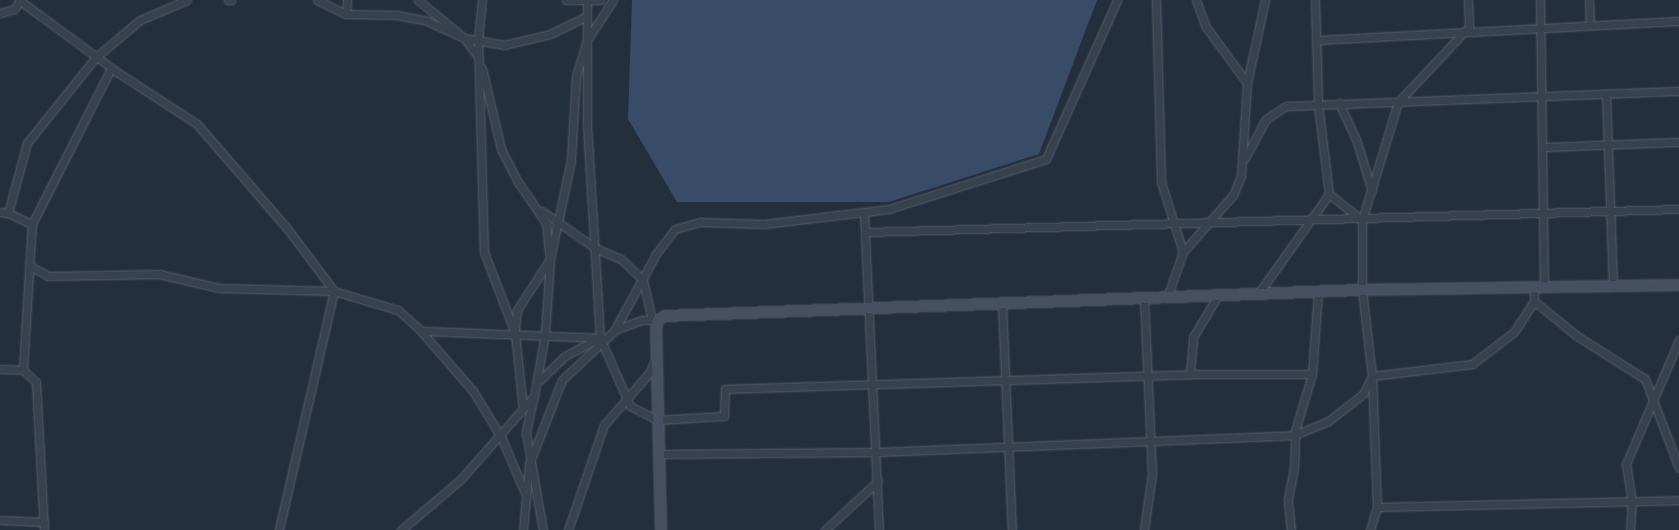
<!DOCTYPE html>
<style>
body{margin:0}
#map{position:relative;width:1679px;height:530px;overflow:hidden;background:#242f3e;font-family:"Asap Condensed",sans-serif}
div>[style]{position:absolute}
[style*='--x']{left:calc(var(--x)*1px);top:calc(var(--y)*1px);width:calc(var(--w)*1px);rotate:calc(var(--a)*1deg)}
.water>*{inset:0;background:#394c67}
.roads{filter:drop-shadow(0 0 1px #565f6c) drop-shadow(0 0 1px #565f6c)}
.street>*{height:7px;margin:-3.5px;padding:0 3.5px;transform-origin:3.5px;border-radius:3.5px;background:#38414e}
.secondary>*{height:10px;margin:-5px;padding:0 5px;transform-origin:5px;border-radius:5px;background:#465061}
span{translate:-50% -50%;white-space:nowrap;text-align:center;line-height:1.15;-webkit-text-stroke:4px #1d2633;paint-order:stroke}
</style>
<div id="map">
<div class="water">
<div style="clip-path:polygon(632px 0,1097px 0,1039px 154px,889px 202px,677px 202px,628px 119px)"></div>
</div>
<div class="roads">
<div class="street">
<div style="--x:19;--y:0;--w:122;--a:36.3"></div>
<div style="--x:117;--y:72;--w:95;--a:33"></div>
<div style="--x:197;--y:124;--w:136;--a:49.2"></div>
<div style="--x:286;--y:227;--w:80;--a:53.1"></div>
<div style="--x:334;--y:291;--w:67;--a:16.5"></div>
<div style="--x:398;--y:310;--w:31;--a:42"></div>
<div style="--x:421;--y:331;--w:179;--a:2.2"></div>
<div style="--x:600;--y:338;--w:74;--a:66.2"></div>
<div style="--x:630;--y:406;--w:30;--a:27"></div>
<div style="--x:657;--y:420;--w:67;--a:-3.4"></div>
<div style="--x:724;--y:416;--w:27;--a:-88"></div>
<div style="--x:725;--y:389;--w:465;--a:-1.8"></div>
<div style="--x:1190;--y:374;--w:37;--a:-85"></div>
<div style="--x:1193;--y:337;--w:47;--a:-59"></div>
<div style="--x:228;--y:0;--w:3;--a:0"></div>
<div style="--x:317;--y:0;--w:32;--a:26"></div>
<div style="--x:346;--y:14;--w:51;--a:1.1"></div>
<div style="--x:397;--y:15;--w:31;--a:11"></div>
<div style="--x:427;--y:21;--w:41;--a:24.7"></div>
<div style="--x:464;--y:38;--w:41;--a:9.9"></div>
<div style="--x:504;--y:45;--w:47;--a:-13.4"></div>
<div style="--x:550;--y:34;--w:41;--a:-25.9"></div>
<div style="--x:418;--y:0;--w:60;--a:39.6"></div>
<div style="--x:464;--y:38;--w:25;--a:53"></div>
<div style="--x:482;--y:0;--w:40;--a:95.7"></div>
<div style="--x:478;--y:40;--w:212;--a:88.4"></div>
<div style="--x:484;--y:252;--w:87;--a:69.1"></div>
<div style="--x:515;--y:333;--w:76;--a:84"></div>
<div style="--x:566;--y:0;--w:34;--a:0"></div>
<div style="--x:1156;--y:0;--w:182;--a:88.4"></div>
<div style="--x:1161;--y:182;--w:73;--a:72.6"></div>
<div style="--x:1183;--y:252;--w:49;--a:109.2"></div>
<div style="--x:1196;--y:0;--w:29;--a:70"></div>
<div style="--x:1206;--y:27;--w:69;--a:53.8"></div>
<div style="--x:1315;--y:0;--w:104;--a:88.3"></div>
<div style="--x:1318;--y:104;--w:91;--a:83"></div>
<div style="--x:1329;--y:194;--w:42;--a:38.2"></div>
<div style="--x:1468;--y:0;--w:31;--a:88"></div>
<div style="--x:1540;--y:0;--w:287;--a:89.2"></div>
<div style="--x:1589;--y:0;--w:25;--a:88"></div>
<div style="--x:587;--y:3;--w:122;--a:90"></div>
<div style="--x:587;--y:125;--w:213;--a:86.5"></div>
<div style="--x:0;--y:13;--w:15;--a:-16"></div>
<div style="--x:14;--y:9;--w:11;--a:-52"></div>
<div style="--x:346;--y:14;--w:14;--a:-86"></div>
<div style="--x:1316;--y:40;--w:363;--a:-3"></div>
<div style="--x:482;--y:68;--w:83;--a:76.8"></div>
<div style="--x:501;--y:149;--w:37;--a:63"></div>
<div style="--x:518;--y:182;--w:50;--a:55.7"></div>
<div style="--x:546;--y:223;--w:36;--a:84"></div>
<div style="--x:550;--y:259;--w:61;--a:122.9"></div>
<div style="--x:517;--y:310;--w:20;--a:96"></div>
<div style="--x:1606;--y:94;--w:192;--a:87.9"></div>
<div style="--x:1339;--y:103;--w:40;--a:65"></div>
<div style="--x:1356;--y:139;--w:54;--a:72.9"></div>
<div style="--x:1542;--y:147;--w:137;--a:-2.1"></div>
<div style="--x:1245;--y:158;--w:44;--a:-61.7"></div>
<div style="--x:1266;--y:119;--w:24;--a:-33"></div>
<div style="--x:1286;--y:106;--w:393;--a:-2.2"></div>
<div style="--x:542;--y:211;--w:65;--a:34.9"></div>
<div style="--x:595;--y:248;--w:28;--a:23"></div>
<div style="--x:621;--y:259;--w:30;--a:44"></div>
<div style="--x:643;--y:280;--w:41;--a:77.3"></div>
<div style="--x:0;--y:212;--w:8;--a:7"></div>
<div style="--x:8;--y:213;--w:73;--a:-74.8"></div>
<div style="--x:27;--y:143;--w:110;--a:-51.3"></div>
<div style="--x:96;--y:57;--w:57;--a:-40.1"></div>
<div style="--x:140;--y:20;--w:51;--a:-23.1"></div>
<div style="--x:8;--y:213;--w:26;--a:25"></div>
<div style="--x:864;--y:213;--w:317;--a:87.3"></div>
<div style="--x:866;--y:232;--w:813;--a:-1.62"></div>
<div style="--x:1183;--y:252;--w:76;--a:-48.7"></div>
<div style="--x:1233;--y:195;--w:21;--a:-67"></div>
<div style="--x:1241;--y:176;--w:93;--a:-86.3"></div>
<div style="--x:1247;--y:83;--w:85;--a:-77.8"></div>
<div style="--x:30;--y:266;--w:21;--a:29"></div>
<div style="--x:48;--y:276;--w:111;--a:-1"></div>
<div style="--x:159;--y:274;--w:62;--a:13.1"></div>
<div style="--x:219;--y:288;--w:115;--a:1.5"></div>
<div style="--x:334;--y:291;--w:245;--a:103"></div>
<div style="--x:1258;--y:294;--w:123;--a:-54.6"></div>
<div style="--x:1534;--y:301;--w:55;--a:39.1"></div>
<div style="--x:1577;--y:336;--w:80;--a:32.3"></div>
<div style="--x:1645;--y:379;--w:95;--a:69.1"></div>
<div style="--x:1002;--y:304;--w:226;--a:87.5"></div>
<div style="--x:615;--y:330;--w:28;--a:-21"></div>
<div style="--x:641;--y:320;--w:14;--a:0"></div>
<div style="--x:421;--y:331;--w:79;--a:49.1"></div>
<div style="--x:473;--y:391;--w:54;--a:58.7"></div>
<div style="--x:501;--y:437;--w:61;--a:66.8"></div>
<div style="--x:0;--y:369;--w:23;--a:2"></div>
<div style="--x:1190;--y:374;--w:122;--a:0"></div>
<div style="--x:541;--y:379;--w:33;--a:-44"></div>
<div style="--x:565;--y:356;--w:41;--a:-27.8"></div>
<div style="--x:533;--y:399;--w:35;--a:102"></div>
<div style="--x:526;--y:433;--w:98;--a:80.1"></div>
<div style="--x:658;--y:454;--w:219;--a:-0.5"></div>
<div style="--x:877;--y:452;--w:417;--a:-2.3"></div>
<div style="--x:1294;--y:435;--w:35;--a:-22"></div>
<div style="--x:1327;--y:422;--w:46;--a:-37.9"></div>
<div style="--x:1363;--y:394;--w:20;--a:-63"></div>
<div style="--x:1372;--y:376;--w:101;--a:-6.8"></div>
<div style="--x:1472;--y:364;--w:53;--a:-37.3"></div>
<div style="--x:1514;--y:332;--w:37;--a:-57"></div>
<div style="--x:1534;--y:301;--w:12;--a:-90"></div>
<div style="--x:1377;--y:507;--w:302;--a:-1.3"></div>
<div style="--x:0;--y:520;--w:44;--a:2.6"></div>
<div style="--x:44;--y:530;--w:148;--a:-93.1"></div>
<div style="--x:36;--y:382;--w:18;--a:-137"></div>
<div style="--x:23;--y:370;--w:146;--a:-86.5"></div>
<div style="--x:32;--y:224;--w:175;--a:-63.1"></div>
<div style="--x:401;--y:530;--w:77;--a:-40.3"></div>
<div style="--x:460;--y:480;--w:112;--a:-48.6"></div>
<div style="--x:534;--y:396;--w:63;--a:-79.9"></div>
<div style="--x:545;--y:334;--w:75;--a:-86.2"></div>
<div style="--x:550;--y:259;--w:101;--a:-78"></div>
<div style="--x:571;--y:160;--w:84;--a:-86.6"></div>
<div style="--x:576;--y:76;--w:38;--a:-73"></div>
<div style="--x:587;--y:40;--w:48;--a:-57"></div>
<div style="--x:523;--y:530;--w:66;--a:-84.8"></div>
<div style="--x:529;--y:464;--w:90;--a:-68.6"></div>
<div style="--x:562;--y:380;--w:71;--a:-43.3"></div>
<div style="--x:614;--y:331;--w:88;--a:-61.4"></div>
<div style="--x:656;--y:254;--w:31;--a:-53"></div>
<div style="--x:675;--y:229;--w:26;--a:-16"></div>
<div style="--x:700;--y:222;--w:64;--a:1.8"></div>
<div style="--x:764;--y:224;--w:126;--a:-6.8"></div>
<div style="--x:889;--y:209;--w:165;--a:-17.7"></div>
<div style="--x:1046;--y:159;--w:174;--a:-65.9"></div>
<div style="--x:568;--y:530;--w:111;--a:-71.1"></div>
<div style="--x:604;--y:425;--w:69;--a:-49.1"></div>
<div style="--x:649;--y:373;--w:14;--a:-65"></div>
<div style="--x:825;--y:530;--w:72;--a:-42.8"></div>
<div style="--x:1144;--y:530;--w:57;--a:-81.9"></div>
<div style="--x:1152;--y:474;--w:176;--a:-92.6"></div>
<div style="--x:1291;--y:530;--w:31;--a:-96"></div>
<div style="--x:1288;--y:499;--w:31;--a:-79"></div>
<div style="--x:1294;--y:469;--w:38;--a:-88"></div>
<div style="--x:1295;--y:431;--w:59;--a:-73.4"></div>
<div style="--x:1312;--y:374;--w:82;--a:-85.8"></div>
<div style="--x:1370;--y:530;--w:24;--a:-73"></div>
<div style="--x:1377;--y:507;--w:131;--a:-92.2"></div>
<div style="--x:1372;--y:376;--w:87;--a:-96.6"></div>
<div style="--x:1362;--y:290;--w:70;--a:-90"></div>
<div style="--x:1362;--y:220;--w:123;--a:-73"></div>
<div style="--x:1398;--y:102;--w:98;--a:-46.7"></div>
<div style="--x:1630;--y:530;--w:28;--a:-86"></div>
<div style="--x:1632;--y:502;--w:38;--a:-99"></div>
<div style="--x:1626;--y:464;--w:135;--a:-66.9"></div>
</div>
<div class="secondary">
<div style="--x:661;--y:530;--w:201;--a:-91.4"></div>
<div style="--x:656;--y:329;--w:9;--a:-77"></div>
<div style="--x:658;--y:320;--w:8;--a:-30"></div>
<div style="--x:665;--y:316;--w:697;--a:-2.14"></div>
<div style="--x:1362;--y:290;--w:317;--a:-0.9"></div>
</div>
</div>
</div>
